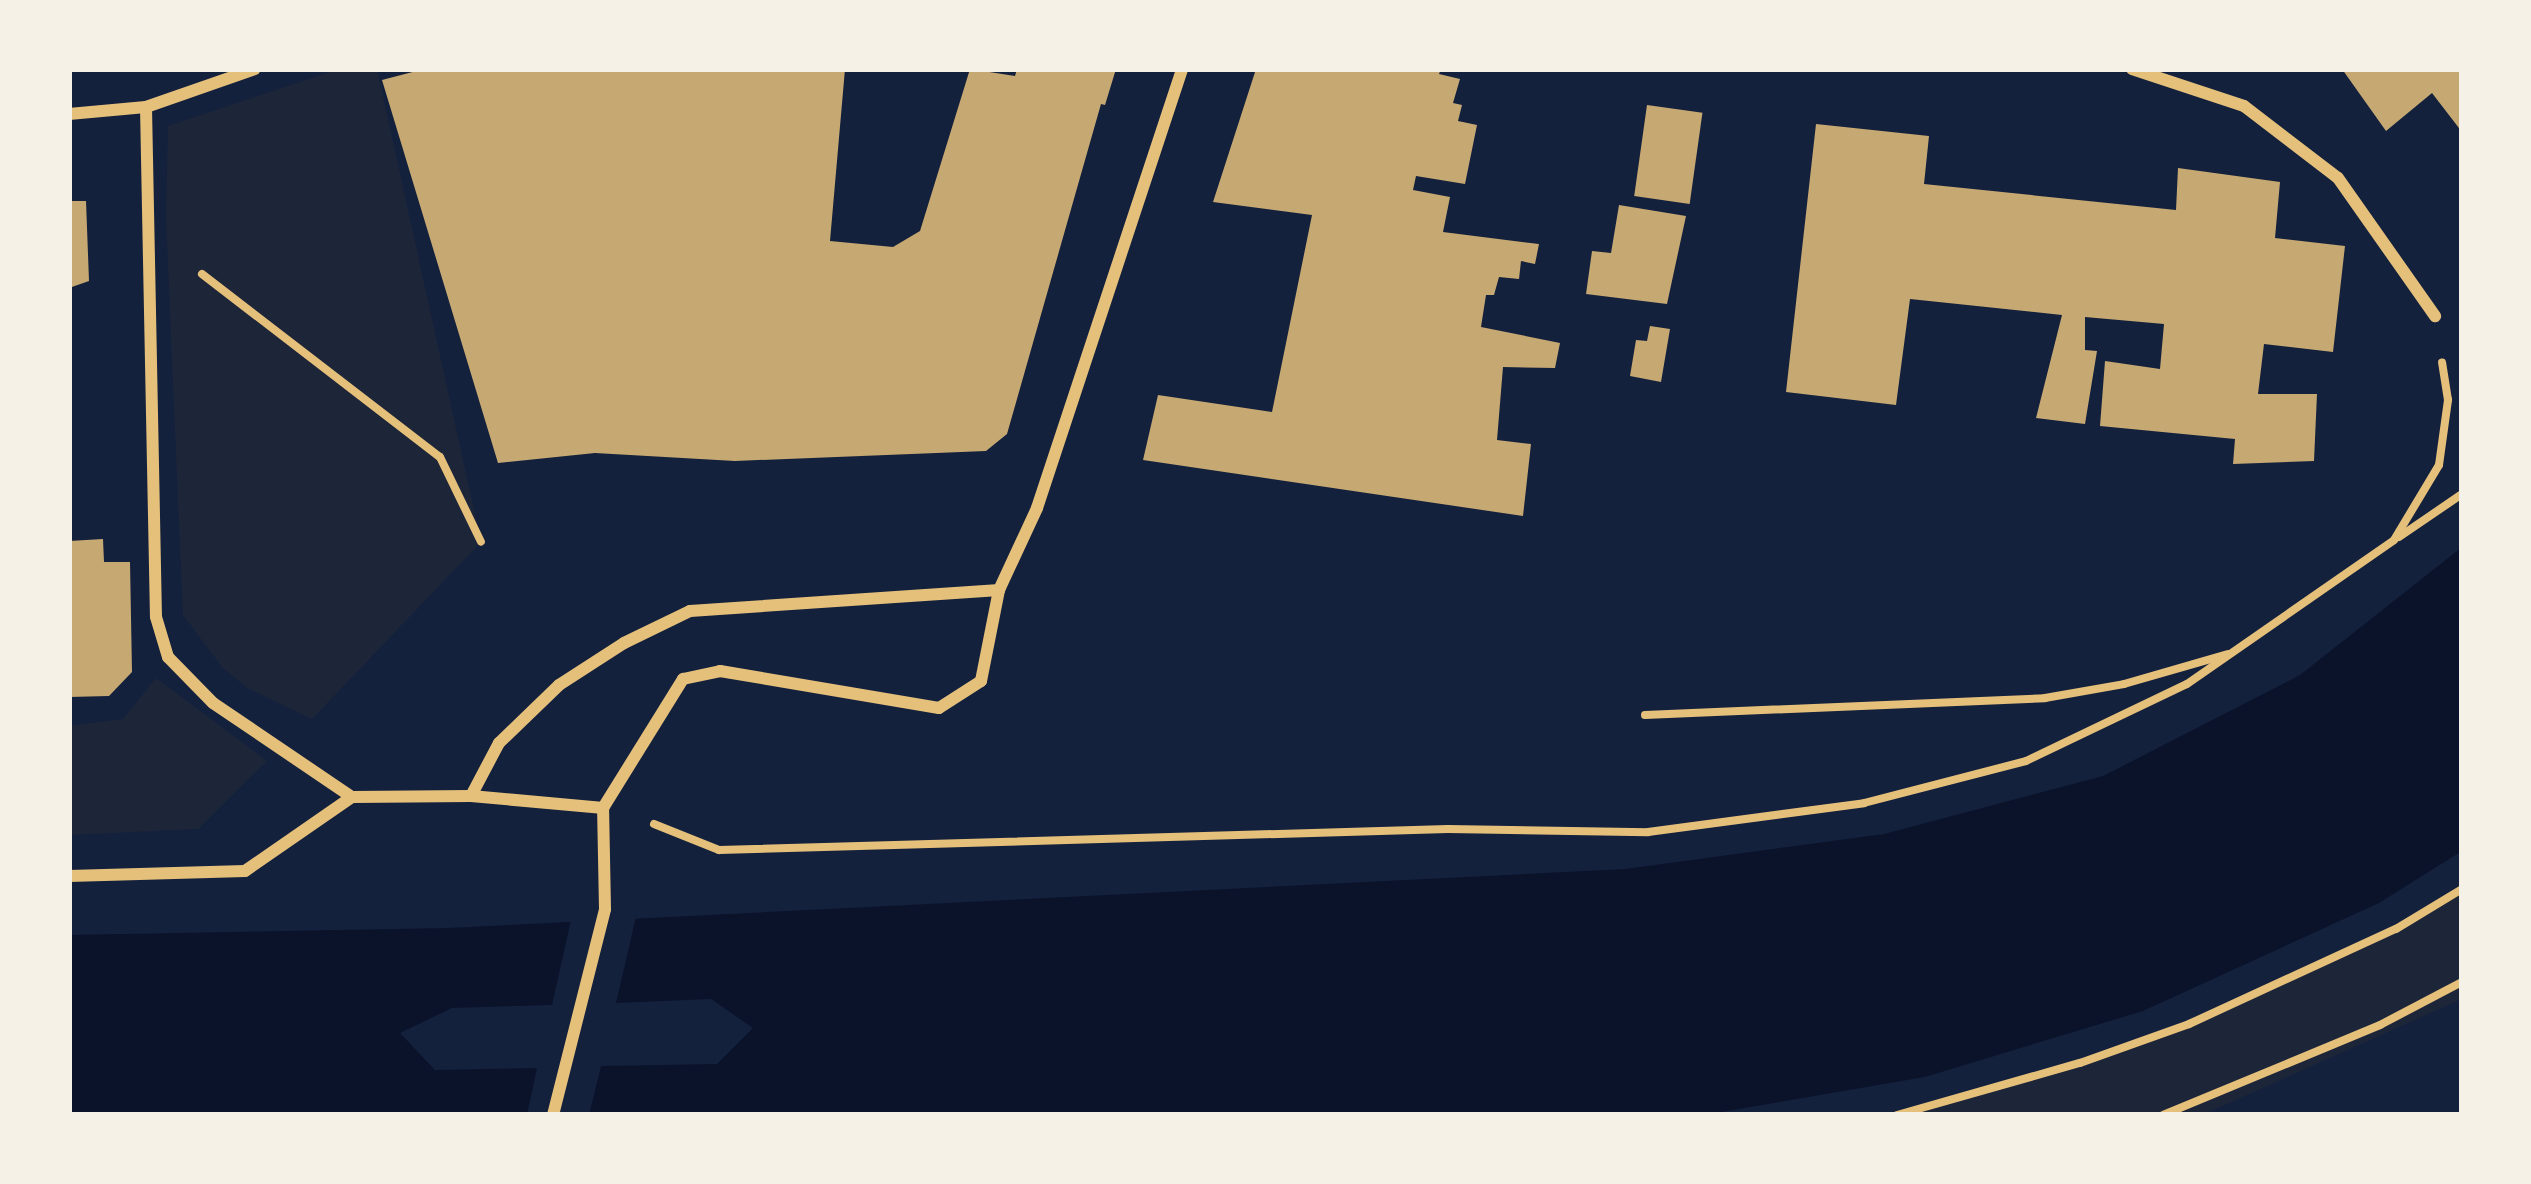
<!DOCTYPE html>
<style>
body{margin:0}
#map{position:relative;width:2531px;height:1184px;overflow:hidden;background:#14213d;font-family:Jost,sans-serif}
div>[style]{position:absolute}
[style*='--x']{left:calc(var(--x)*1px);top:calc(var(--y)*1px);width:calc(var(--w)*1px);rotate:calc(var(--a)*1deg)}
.green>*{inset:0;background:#1d2539}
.water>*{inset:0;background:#0b132b}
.pier>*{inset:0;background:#14213d}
.building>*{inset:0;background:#c6a872;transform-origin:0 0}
.path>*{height:8px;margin:-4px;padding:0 4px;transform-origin:4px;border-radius:4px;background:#e5c07b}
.minor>*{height:12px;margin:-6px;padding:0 6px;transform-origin:6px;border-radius:6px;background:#e5c07b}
span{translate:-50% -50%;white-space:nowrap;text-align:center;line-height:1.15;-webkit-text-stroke:9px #f6f1e7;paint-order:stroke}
.frame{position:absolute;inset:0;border:72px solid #f6f1e7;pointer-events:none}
</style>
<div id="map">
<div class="green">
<i style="clip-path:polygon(339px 69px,377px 69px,481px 542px,312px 719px,247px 688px,222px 667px,183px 615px,166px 219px,168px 126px)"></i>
<i style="clip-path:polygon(156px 678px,267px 761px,198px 829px,69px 835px,69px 726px,123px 719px)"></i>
<i style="clip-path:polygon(2462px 889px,2462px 999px,2202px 1115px,1897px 1115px,2080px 1063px,2189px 1024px,2396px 929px)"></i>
</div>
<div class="water">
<i style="clip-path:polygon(2462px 547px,2462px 851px,2379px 903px,2143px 1011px,1925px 1077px,1704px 1115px,69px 1115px,69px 935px,448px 928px,1625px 869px,1884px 834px,2103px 776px,2300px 675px)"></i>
</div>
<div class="pier">
<i style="clip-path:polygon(637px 912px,616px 1003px,711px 999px,753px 1028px,717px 1064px,601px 1066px,589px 1115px,527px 1115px,537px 1068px,435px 1070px,400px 1033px,452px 1008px,552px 1005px,572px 916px)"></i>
</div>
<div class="building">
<i style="clip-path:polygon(424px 69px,845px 69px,830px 241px,893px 247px,920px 231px,970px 69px,1015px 76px,1017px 69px,1116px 69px,1105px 105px,1101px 104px,1007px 434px,986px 451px,735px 461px,595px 453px,498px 463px,382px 80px)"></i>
<i style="clip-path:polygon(1256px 69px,1441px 69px,1439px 74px,1460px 79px,1453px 103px,1462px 105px,1458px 121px,1477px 125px,1465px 184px,1416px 176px,1413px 190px,1450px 197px,1443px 232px,1539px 244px,1535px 264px,1521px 261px,1519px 279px,1499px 277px,1494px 295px,1486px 295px,1481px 327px,1560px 343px,1555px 368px,1503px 367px,1497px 440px,1531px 444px,1523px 516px,1143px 460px,1158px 395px,1272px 412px,1312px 215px,1213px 202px)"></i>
<i style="clip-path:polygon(2342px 69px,2462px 69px,2462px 132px,2432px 93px,2386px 131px)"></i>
<i style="left:1647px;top:105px;width:56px;height:92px;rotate:8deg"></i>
<i style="clip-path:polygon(1816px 124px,1929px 136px,1924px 184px,2176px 210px,2178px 168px,2280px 182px,2275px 238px,2345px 246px,2333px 352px,2264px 344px,2258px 394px,2317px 394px,2314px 461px,2233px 464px,2235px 439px,2100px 426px,2105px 361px,2160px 369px,2164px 324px,2085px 317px,2085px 350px,2097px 351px,2085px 424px,2036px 418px,2062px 315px,1910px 299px,1896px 405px,1786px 392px)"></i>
<i style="clip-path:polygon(69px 201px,86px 201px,89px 281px,69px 288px)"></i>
<i style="clip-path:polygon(1619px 205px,1686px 216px,1667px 304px,1586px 294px,1592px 251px,1611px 253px)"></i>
<i style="clip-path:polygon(1650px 326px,1670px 329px,1661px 382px,1630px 376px,1636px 340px,1647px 341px)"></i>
<i style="clip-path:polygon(103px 539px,104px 562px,130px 562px,132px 672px,109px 696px,69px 697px,69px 541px)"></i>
</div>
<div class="path">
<i style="--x:202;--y:274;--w:300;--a:37.6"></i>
<i style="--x:440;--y:457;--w:94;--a:64.2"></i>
<i style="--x:2399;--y:537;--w:76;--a:-34.3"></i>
<i style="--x:1645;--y:715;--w:400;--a:-2.4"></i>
<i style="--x:2045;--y:698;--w:80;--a:-10"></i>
<i style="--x:2124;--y:684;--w:108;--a:-16.1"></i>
<i style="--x:654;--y:824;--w:70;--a:21.8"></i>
<i style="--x:719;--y:850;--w:729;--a:-1.65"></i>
<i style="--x:1448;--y:829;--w:200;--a:0.9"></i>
<i style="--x:1648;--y:832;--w:218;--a:-7.6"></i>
<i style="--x:1864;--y:803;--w:167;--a:-14.5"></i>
<i style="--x:2026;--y:761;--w:178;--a:-25.6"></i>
<i style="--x:2187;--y:684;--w:252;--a:-34.8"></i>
<i style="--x:2394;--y:540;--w:87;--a:-59"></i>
<i style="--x:2439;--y:465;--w:66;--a:-82.1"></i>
<i style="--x:2448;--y:400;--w:38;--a:-99"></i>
<i style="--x:1897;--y:1115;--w:190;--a:-15.9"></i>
<i style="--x:2080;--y:1063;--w:116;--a:-19.7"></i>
<i style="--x:2189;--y:1024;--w:228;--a:-24.7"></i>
<i style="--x:2396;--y:929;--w:77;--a:-31.2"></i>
<i style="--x:2163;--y:1115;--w:235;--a:-22.5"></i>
<i style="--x:2380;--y:1025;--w:93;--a:-27.7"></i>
</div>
<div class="minor">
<i style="--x:2132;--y:69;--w:118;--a:18.3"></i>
<i style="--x:2244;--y:106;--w:118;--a:37.5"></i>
<i style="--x:2338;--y:178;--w:169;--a:54.9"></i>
<i style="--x:146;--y:107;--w:510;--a:88.88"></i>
<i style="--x:156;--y:617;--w:42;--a:73.3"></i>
<i style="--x:168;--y:657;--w:64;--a:45.6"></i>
<i style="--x:213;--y:703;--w:168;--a:34.1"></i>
<i style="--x:69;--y:114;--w:77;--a:-5.2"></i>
<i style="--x:146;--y:107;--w:115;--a:-19.2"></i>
<i style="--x:471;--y:796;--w:60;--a:-62.2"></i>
<i style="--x:499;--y:743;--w:83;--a:-44"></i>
<i style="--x:559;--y:685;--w:77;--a:-32.9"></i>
<i style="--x:624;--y:643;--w:73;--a:-25.9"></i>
<i style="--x:690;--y:611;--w:310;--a:-3.9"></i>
<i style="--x:352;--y:797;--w:119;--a:-0.5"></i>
<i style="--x:471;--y:796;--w:133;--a:5.2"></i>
<i style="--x:69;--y:876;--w:176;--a:-1.6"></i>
<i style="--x:245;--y:871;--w:130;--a:-34.7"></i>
<i style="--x:553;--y:1115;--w:212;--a:-75.8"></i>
<i style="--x:605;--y:909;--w:101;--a:-91.1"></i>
<i style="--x:603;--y:808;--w:152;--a:-58.2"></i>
<i style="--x:683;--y:679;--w:38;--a:-12"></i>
<i style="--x:720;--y:671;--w:222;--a:9.6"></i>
<i style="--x:939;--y:708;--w:50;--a:-32.7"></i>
<i style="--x:981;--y:681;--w:93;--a:-78.8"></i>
<i style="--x:999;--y:590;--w:90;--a:-65.1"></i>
<i style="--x:1037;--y:508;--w:462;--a:-71.7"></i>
</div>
<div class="frame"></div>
</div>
